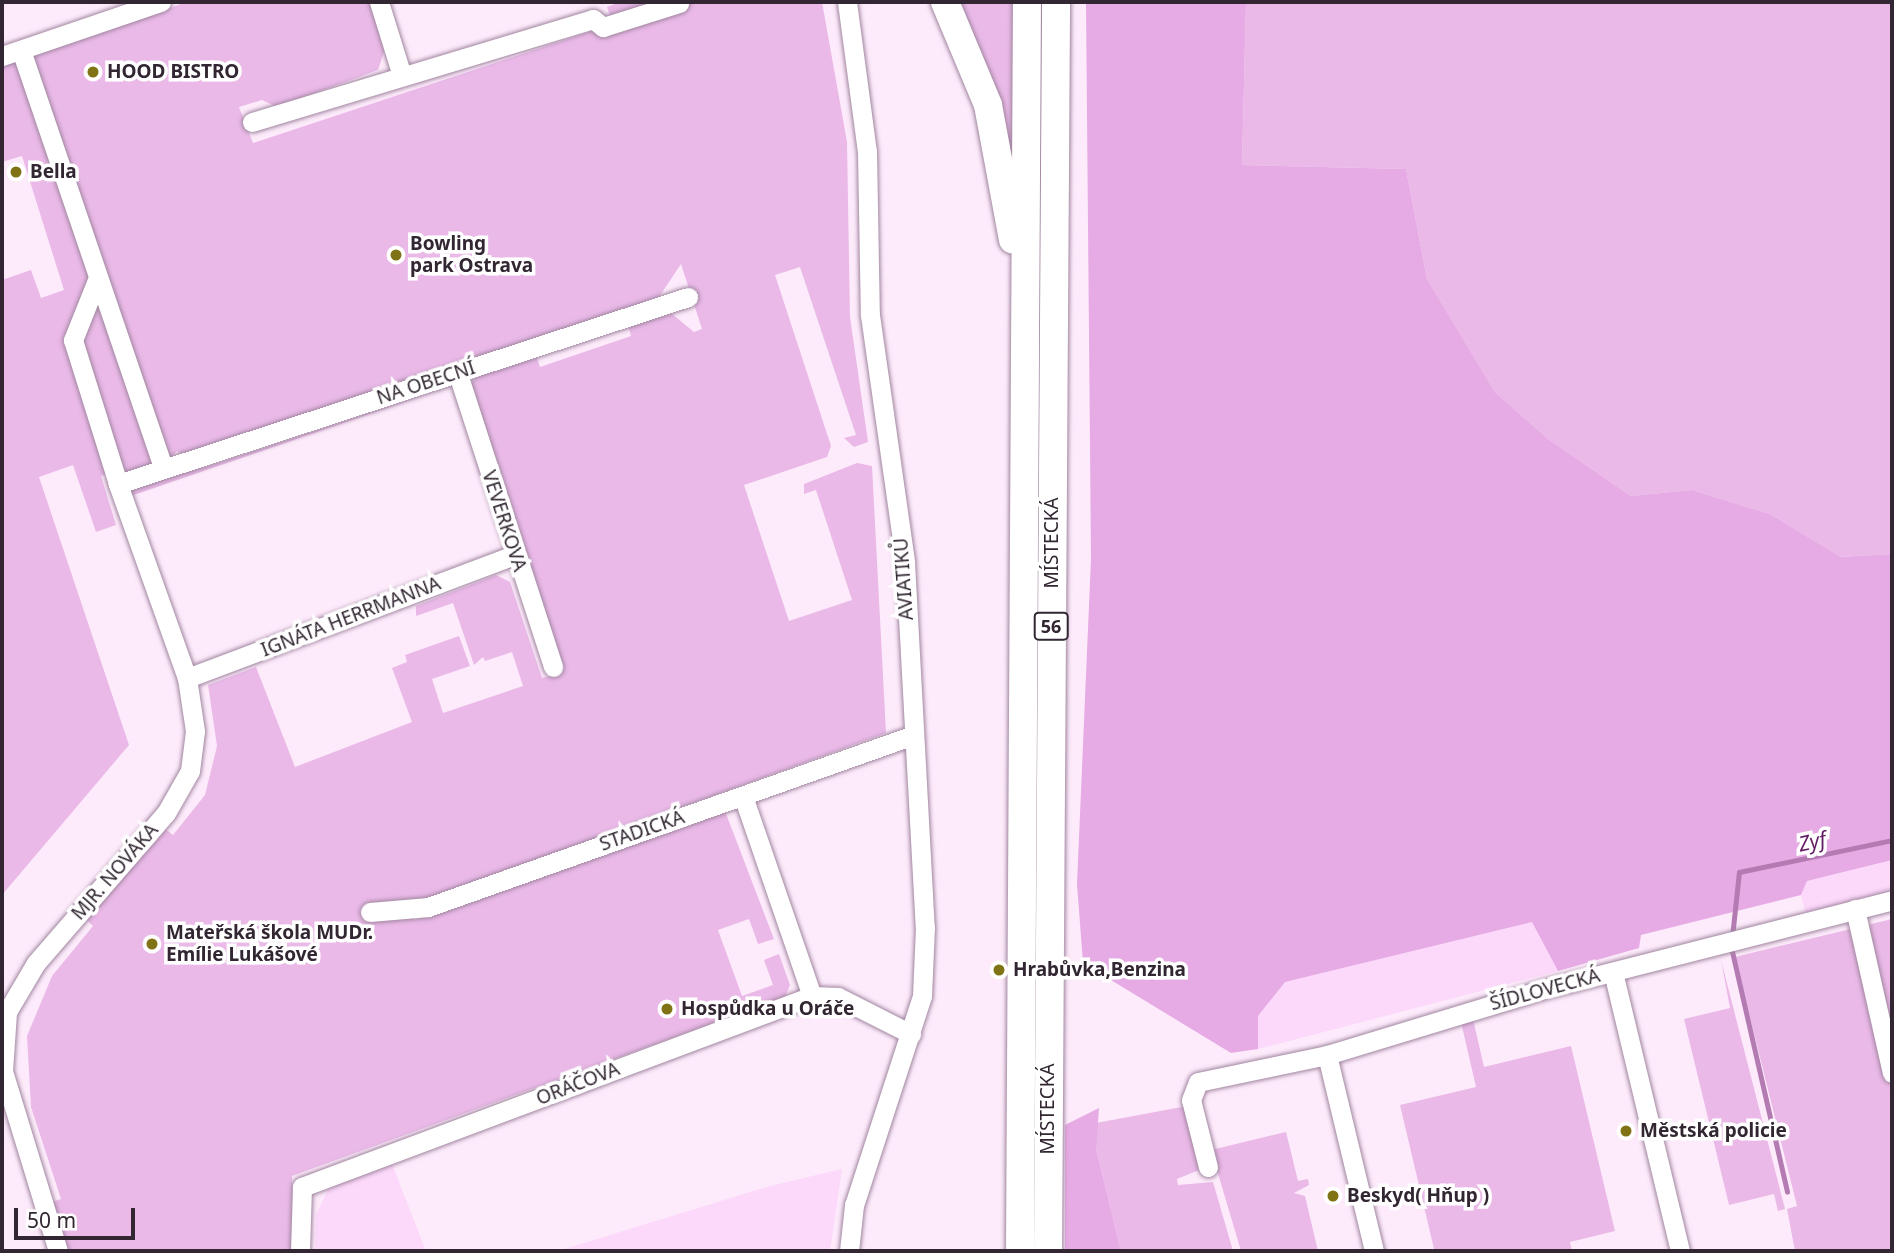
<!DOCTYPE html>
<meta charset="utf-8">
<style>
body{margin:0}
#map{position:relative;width:1894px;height:1253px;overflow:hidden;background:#fdebfb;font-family:"Noto Sans",sans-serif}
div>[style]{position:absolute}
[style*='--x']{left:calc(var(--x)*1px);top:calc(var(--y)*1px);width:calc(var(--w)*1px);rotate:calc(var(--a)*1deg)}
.built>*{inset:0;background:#fcd8fa}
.green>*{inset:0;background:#eab9e8}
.forest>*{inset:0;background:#e6aae4}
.stream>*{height:5px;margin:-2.5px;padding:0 2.5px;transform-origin:2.5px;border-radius:2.5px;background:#b47bb2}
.roads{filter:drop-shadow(0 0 2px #a186a0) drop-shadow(0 0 2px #a186a0)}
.minor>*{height:19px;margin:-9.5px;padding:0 9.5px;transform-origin:9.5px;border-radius:9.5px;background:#fff}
.highway>*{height:28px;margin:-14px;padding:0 14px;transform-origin:14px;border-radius:14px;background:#fff}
.dots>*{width:19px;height:19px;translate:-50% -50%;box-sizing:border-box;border:4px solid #fff;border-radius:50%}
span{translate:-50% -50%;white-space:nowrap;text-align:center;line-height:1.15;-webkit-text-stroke:7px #fff;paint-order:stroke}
.shield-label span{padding:2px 5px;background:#fff;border:2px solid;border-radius:5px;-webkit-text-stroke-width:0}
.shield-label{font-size:18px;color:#312631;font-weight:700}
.poi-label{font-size:19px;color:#312631;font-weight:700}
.left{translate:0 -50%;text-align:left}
.street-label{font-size:19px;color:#312631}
.water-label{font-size:21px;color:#601b61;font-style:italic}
.frame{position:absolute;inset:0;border:4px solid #312631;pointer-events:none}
.scale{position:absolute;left:14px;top:1208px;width:121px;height:32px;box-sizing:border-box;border:4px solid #312631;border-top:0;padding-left:9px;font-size:21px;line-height:24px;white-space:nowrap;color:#312631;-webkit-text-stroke:5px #fff;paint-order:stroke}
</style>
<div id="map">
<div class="built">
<i style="clip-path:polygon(1892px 860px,1892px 891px,1806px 915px,1801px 895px,1807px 881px)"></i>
<i style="clip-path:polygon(1532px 922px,1558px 971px,1258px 1049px,1258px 1016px,1285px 982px)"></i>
<i style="clip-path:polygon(392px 1164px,426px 1251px,315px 1251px,316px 1214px,329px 1188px)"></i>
<i style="clip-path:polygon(842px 1169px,830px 1251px,558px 1251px,770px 1186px)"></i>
</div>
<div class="green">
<i style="clip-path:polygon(187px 2px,370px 2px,385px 49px,378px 70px,277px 107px,262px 100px,239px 107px,253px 143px,613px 24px,607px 7px,620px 2px,822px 2px,847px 142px,850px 317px,868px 442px,854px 447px,844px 438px,856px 435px,800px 267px,775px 275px,831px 446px,827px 457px,744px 485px,789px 621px,852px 600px,816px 490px,804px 494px,804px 484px,857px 463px,872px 466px,886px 733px,409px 906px,415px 920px,725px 811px,774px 939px,758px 944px,749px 919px,718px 930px,742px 996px,773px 985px,764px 960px,779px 954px,790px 985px,785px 997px,292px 1176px,294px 1251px,66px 1251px,49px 1203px,61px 1199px,31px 1107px,27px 1036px,52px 976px,93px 926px,85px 918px,164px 828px,173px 835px,205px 795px,217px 746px,208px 685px,256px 667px,295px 767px,412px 722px,392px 668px,407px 662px,405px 655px,459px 636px,470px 666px,432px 679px,443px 713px,523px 686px,512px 652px,485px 661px,483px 657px,474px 665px,453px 603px,416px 616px,416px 606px,496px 575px,510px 582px,542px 678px,561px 673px,470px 385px,478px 375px,536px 355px,540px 367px,631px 336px,628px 324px,671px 313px,694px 332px,702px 329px,681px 264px,659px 297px,183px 455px,177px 451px,155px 475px,206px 467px,448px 387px,131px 496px,122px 469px,101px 476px,116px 525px,96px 532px,73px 465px,39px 477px,129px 745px,2px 895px,2px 280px,31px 270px,41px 298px,64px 290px,22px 156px,2px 162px,2px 64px)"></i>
<i style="clip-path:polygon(945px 2px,1026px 2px,1026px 319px,998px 149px)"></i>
<i style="clip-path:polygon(1246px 2px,1892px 2px,1892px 554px,1841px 557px,1770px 514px,1692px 490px,1631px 496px,1548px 439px,1495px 392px,1427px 279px,1406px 169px,1242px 165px)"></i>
<i style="clip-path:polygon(1892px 919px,1892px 1251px,1795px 1251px,1787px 1209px,1797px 1206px,1735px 957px)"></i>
<i style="clip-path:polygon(1721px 960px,1785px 1209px,1778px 1211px,1774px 1194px,1729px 1205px,1684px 1019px,1730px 1008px)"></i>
<i style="clip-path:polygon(1473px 1019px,1484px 1067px,1571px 1046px,1615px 1231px,1570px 1242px,1572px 1251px,1426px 1251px,1434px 1249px,1400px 1105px,1476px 1087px,1461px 1022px)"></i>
<i style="clip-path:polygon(1187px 1106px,1199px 1170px,1177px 1179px,1178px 1185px,1213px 1182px,1233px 1251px,1121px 1251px,1096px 1149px,1096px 1123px)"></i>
<i style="clip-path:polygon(1286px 1132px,1298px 1181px,1308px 1179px,1309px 1185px,1294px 1193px,1305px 1196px,1318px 1251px,1241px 1251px,1211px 1150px)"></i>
</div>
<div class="forest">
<i style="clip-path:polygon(1086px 2px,1246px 2px,1242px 165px,1406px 169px,1427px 279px,1495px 392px,1548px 439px,1631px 496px,1692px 490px,1770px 514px,1841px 557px,1892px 554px,1892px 860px,1807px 881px,1801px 895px,1641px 935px,1639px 948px,1558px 971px,1532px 922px,1285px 982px,1258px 1016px,1258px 1049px,1231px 1053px,1083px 963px,1077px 884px,1091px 559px)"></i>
<i style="clip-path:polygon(1099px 1108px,1096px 1149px,1121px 1251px,1065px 1251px,1065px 1125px)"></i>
</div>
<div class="stream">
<i style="--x:1732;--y:937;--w:65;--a:-83.9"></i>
<i style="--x:1739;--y:872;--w:156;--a:-11.8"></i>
<i style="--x:1731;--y:947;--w:251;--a:77.1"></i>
</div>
<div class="roads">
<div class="minor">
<i style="--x:379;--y:2;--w:77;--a:72.7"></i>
<i style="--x:847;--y:2;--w:150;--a:82.4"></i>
<i style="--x:867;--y:151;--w:164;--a:89"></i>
<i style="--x:870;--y:315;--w:249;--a:81.9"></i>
<i style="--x:905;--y:562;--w:366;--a:86.9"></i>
<i style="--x:925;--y:927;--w:69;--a:92.5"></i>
<i style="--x:922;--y:996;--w:220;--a:108"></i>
<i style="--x:854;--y:1205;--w:46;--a:96.2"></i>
<i style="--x:21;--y:50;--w:441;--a:71.2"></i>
<i style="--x:2;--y:56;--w:168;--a:-18.8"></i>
<i style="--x:252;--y:122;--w:356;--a:-16.8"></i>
<i style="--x:593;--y:19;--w:13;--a:39"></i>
<i style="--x:603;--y:27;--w:80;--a:-17.5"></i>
<i style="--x:97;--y:280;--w:65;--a:111.8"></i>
<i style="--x:73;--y:340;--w:151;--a:72.6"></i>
<i style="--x:458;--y:374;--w:308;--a:72"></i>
<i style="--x:187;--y:678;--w:350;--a:-20.6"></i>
<i style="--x:743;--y:796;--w:212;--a:71"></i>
<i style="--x:1855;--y:909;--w:168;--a:77.3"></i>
<i style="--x:370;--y:912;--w:58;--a:-4.9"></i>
<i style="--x:428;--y:907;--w:512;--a:-19.5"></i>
<i style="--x:1613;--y:972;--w:287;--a:76.5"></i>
<i style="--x:1327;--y:1055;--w:202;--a:76.5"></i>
<i style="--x:1208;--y:1167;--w:69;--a:-104.2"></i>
<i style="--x:1191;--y:1100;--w:19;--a:-69"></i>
<i style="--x:1198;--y:1082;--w:132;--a:-11.8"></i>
<i style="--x:1327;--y:1055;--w:227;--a:-16.9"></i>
<i style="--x:1544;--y:989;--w:359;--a:-14.3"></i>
<i style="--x:58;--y:1251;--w:188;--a:-107"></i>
<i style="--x:3;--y:1071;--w:59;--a:-86.1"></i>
<i style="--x:7;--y:1012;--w:57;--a:-59.4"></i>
<i style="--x:36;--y:963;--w:198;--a:-49.1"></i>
<i style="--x:166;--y:813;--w:48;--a:-60.3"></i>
<i style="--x:190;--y:771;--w:40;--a:-82.9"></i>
<i style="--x:195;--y:731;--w:54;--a:-98.6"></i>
<i style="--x:187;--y:678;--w:206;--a:-109.6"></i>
<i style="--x:118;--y:484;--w:600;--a:-18.16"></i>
<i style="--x:300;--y:1251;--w:64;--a:-88.2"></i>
<i style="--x:302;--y:1187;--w:545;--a:-20.53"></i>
<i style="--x:812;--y:996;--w:26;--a:2"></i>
<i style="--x:838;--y:997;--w:82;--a:26.9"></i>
</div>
<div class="highway">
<i style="--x:945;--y:2;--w:112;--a:67.3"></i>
<i style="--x:988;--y:105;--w:137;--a:79.5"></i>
<i style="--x:1020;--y:1251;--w:1249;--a:-89.68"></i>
<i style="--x:1048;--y:1251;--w:1249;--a:-89.63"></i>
</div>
</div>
<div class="dots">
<i style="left:93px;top:72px;background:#7f7315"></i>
<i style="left:16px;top:172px;background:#7f7315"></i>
<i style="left:396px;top:255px;background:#7f7315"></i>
<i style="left:152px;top:944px;background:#7f7315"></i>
<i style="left:999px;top:970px;background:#7f7315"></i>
<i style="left:667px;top:1009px;background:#7f7315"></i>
<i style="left:1626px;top:1131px;background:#7f7315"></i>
<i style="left:1333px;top:1196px;background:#7f7315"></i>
</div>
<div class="shield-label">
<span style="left:1051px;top:626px">56</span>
</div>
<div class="poi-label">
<span class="left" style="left:107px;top:72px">HOOD BISTRO</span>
<span class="left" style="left:30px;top:172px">Bella</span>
<span class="left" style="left:410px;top:255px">Bowling<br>park Ostrava</span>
<span class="left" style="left:166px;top:944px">Mateřská škola MUDr.<br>Emílie Lukášové</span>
<span class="left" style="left:1013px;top:970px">Hrabůvka,Benzina</span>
<span class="left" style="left:681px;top:1009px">Hospůdka u Oráče</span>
<span class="left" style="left:1640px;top:1131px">Městská policie</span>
<span class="left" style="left:1347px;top:1196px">Beskyd( Hňup )</span>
</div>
<div class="street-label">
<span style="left:426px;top:383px;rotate:-18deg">NA OBECNÍ</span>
<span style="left:504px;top:521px;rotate:72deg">VEVERKOVA</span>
<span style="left:1052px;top:543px;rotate:-90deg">MÍSTECKÁ</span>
<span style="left:904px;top:579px;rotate:-94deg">AVIATIKŮ</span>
<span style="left:351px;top:617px;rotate:-21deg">IGNÁTA HERRMANNA</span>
<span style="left:642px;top:831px;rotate:-19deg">STADICKÁ</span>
<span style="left:115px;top:872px;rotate:-49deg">MJR. NOVÁKA</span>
<span style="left:1545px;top:990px;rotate:-15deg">ŠÍDLOVECKÁ</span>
<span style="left:578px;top:1084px;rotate:-21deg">ORÁČOVA</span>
<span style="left:1048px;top:1109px;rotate:-90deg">MÍSTECKÁ</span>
</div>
<div class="water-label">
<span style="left:1812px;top:841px;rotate:-12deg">Zyf</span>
</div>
<div class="frame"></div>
<div class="scale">50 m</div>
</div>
